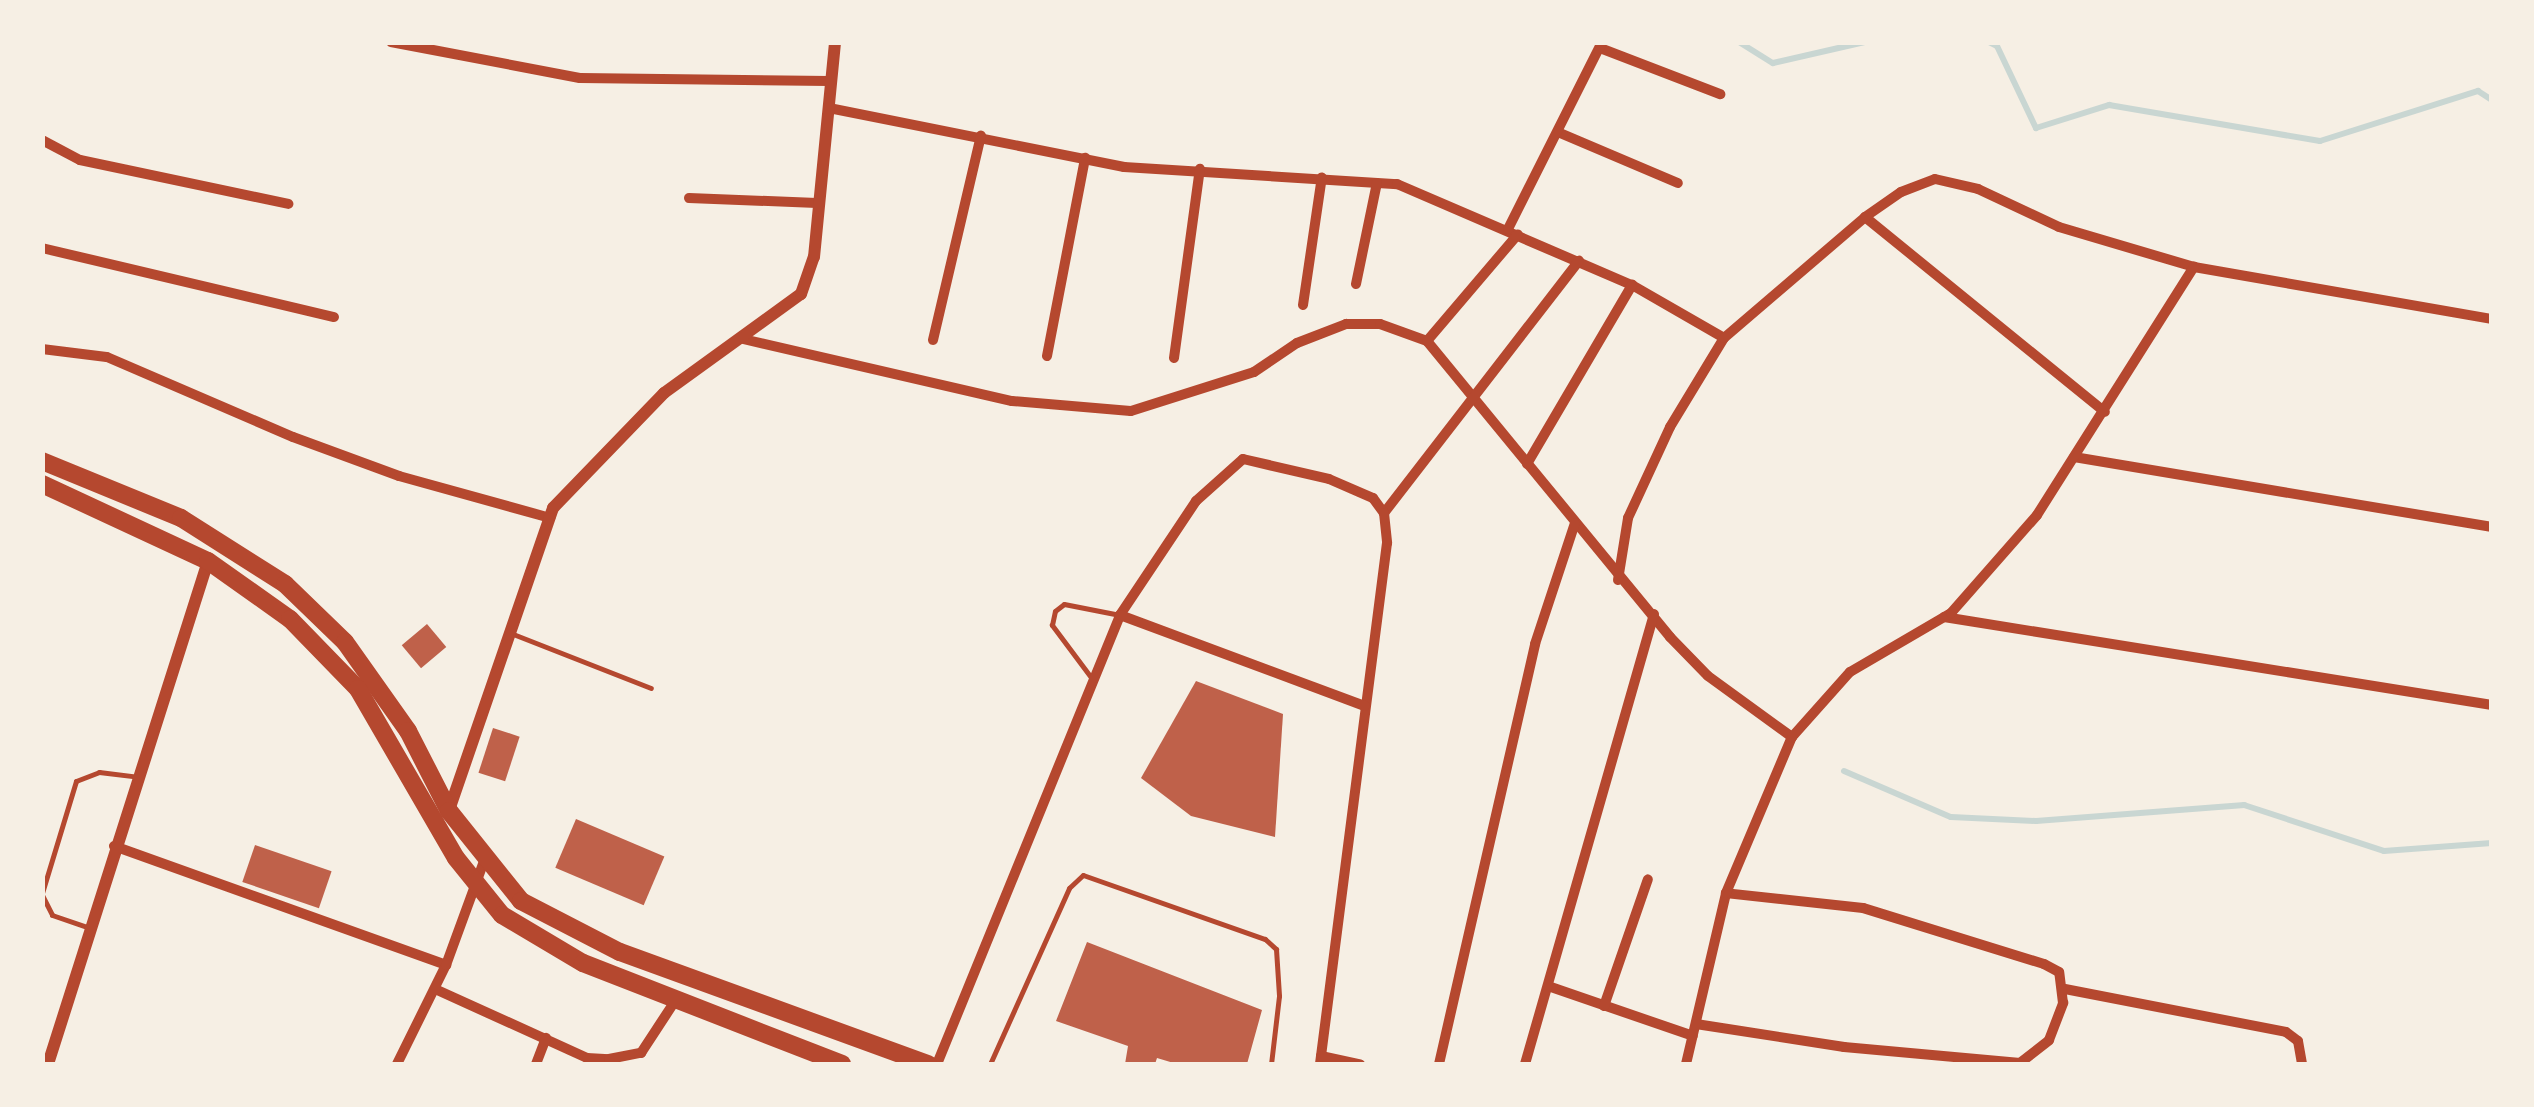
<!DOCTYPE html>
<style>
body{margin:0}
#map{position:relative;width:2534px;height:1107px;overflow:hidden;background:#f6efe4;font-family:Lato,sans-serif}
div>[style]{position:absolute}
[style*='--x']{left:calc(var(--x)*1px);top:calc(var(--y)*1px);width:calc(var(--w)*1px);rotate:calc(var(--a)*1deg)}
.stream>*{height:6px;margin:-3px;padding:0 3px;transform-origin:3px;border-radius:3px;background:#c9d6d2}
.building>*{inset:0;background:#bf614a;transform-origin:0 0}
.service>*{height:5px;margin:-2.5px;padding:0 2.5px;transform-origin:2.5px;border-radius:2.5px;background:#b5482f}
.minor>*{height:10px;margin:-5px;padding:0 5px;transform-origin:5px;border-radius:5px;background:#b5482f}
.tertiary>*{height:12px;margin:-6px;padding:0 6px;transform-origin:6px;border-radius:6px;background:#b5482f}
.trunk>*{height:18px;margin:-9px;padding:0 9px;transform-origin:9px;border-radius:9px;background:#b5482f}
span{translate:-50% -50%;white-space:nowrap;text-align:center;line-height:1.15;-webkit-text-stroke:10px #f6efe4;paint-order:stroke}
.frame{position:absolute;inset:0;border:45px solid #f6efe4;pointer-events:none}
</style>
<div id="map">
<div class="stream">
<i style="--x:1739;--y:42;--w:40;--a:32"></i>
<i style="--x:1773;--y:63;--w:94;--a:-12.9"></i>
<i style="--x:1989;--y:42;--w:9;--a:27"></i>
<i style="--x:1997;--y:46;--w:91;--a:64.6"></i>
<i style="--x:2036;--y:128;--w:77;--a:-17.5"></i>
<i style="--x:2109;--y:105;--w:214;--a:9.7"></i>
<i style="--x:2320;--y:141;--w:166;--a:-17.6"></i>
<i style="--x:2478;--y:91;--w:17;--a:33"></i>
<i style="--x:1844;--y:771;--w:116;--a:23.3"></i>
<i style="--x:1951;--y:817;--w:85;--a:2.7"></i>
<i style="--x:2036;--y:821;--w:209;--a:-4.4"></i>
<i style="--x:2244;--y:805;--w:147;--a:18.2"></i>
<i style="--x:2384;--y:851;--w:108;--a:-4.2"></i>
</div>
<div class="building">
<i style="left:427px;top:624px;width:30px;height:33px;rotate:50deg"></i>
<i style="clip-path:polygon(1196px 681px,1283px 714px,1275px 837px,1191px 816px,1141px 778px)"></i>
<i style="left:493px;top:728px;width:28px;height:47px;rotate:18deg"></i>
<i style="left:576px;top:819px;width:96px;height:53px;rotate:23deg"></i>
<i style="left:255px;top:845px;width:81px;height:39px;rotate:19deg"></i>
<i style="clip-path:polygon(1087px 942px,1262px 1010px,1247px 1064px,1177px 1064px,1157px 1058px,1155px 1064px,1125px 1064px,1128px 1046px,1056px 1021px)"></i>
</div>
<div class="service">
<i style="--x:513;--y:634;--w:148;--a:21.4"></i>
<i style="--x:1093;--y:680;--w:69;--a:-126.7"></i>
<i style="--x:1052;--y:625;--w:14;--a:-78"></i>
<i style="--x:1055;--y:611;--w:11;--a:-38"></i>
<i style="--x:1064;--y:604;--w:57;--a:11.1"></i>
<i style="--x:42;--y:893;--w:117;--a:-73.1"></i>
<i style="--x:76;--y:781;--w:25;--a:-21"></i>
<i style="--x:99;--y:772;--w:38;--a:7"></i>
<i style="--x:42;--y:895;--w:22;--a:63"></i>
<i style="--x:52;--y:915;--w:39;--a:19"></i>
<i style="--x:990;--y:1064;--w:193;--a:-65.8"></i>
<i style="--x:1069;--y:888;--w:19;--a:-43"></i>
<i style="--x:1083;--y:875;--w:193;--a:19.4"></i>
<i style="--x:1265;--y:939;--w:15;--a:42"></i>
<i style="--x:1276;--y:949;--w:47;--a:86.3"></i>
<i style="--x:1279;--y:996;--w:68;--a:96.7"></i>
</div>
<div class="minor">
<i style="--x:391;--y:42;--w:192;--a:10.8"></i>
<i style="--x:580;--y:78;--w:249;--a:0.7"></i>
<i style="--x:1600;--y:48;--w:129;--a:21"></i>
<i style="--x:829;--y:108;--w:301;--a:11.3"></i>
<i style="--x:1124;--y:167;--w:274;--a:3.6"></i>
<i style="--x:1397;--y:184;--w:256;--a:23.3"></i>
<i style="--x:1632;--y:285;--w:106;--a:29.9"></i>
<i style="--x:1560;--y:133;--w:128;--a:23"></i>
<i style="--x:42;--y:140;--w:43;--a:27.8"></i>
<i style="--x:80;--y:160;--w:213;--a:11.9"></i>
<i style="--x:689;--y:198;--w:128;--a:2.2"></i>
<i style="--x:1865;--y:217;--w:309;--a:39.1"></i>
<i style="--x:1508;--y:229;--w:209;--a:-63.3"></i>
<i style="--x:42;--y:248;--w:300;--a:13.3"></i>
<i style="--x:1356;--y:284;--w:103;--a:-78.3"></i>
<i style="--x:1303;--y:305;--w:129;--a:-81.6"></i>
<i style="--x:743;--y:339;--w:276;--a:13"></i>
<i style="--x:1012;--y:401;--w:119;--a:4.8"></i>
<i style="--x:1131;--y:411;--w:129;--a:-17.6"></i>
<i style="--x:1254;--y:372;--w:52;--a:-34"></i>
<i style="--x:1297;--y:343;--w:53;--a:-21.2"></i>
<i style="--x:1346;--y:324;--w:34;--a:0"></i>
<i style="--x:1380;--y:324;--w:50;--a:19.9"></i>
<i style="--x:1427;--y:341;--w:383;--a:50.6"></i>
<i style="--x:1670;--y:637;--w:54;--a:45.7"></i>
<i style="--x:1708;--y:676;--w:104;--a:36"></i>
<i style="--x:933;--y:340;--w:210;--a:-76.8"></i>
<i style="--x:1427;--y:341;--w:140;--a:-49.6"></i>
<i style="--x:42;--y:349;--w:65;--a:7"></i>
<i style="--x:107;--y:357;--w:202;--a:23.3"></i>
<i style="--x:293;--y:437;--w:113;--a:20.2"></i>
<i style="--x:399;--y:476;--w:157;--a:15.5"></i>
<i style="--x:1047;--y:356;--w:202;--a:-79.1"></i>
<i style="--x:1174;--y:358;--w:191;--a:-82.2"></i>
<i style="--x:2074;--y:457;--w:424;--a:9.5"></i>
<i style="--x:1527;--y:464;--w:208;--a:-59.6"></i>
<i style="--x:1384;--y:513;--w:319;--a:-52.3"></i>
<i style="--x:1618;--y:580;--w:63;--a:-80.8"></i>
<i style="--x:1628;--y:518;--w:100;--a:-65.2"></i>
<i style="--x:1670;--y:427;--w:104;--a:-58.8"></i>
<i style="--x:1724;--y:338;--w:186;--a:-40.6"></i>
<i style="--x:1865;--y:217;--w:44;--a:-34.8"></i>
<i style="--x:1901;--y:192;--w:36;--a:-21"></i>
<i style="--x:1935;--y:179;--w:44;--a:13.1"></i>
<i style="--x:1978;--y:189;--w:89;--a:25.1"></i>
<i style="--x:2059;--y:227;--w:141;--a:16.5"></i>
<i style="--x:2194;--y:267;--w:303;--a:9.9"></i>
<i style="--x:1120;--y:615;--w:137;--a:-56.3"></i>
<i style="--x:1196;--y:501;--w:63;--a:-41.8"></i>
<i style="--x:1243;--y:459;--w:88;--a:13.1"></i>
<i style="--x:1329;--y:479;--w:48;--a:23.4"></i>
<i style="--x:1373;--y:498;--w:19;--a:54"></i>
<i style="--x:1384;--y:513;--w:30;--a:84"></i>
<i style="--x:1387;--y:543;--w:525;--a:97.33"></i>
<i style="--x:1944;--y:617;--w:555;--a:9.12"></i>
<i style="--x:114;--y:846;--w:353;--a:19.7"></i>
<i style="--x:1548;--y:986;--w:153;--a:19"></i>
<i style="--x:435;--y:989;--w:167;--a:24.4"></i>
<i style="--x:587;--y:1058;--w:22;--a:3"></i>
<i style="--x:609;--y:1059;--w:33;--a:-11"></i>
<i style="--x:641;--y:1053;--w:62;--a:-56.8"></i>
<i style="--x:2065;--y:989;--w:225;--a:11"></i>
<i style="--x:2286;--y:1032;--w:15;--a:37"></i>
<i style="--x:2298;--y:1041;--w:23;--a:80"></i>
<i style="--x:1604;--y:1006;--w:134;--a:-70.9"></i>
<i style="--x:1696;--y:1024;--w:150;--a:8.8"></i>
<i style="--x:1844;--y:1047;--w:177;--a:5.2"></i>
<i style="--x:2020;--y:1063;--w:37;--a:-38"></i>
<i style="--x:2049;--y:1040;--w:40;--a:-69"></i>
<i style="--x:2063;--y:1003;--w:31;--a:-97"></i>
<i style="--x:2059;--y:972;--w:17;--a:-152"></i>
<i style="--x:2044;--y:964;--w:189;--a:-162.8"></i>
<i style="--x:1863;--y:908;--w:138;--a:-173.8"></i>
<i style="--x:1321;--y:1056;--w:40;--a:12"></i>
<i style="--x:397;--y:1064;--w:110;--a:-63.7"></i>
<i style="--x:446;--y:965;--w:111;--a:-69.9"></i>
<i style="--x:536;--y:1064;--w:28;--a:-69"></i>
<i style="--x:937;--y:1064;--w:485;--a:-67.8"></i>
<i style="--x:1120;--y:615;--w:261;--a:20.4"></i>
<i style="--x:1439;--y:1064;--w:431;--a:-77.1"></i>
<i style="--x:1535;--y:644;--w:127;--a:-71.7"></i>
<i style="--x:1525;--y:1064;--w:468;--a:-74"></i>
<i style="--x:1686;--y:1064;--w:176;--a:-76.8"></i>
<i style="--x:1726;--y:893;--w:169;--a:-67.1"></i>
<i style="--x:1792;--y:737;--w:87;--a:-48.3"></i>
<i style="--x:1850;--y:672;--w:117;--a:-30.3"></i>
<i style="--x:1951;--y:613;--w:130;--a:-48.7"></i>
<i style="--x:2037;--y:515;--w:294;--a:-57.7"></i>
</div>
<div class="tertiary">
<i style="--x:448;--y:813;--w:323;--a:-71"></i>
<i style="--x:553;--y:508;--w:160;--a:-46"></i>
<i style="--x:664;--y:393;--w:169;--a:-35.9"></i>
<i style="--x:801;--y:294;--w:39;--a:-71"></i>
<i style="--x:814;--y:257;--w:216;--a:-84.4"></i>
<i style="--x:48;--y:1064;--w:528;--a:-72.35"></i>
</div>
<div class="trunk">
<i style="--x:42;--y:461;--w:150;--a:22.3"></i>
<i style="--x:181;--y:518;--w:123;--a:32.4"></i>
<i style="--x:285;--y:584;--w:83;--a:44"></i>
<i style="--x:345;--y:642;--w:109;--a:54.7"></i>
<i style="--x:408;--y:731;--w:90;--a:62.9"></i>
<i style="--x:449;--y:811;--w:115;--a:51.3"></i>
<i style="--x:521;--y:901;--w:111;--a:27.3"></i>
<i style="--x:620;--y:952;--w:328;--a:20"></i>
<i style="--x:42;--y:484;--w:183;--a:24.9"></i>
<i style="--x:208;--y:561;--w:100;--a:35.3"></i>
<i style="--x:290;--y:619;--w:98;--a:45.8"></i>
<i style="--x:358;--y:689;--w:195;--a:59.9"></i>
<i style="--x:456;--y:858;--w:73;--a:51.1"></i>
<i style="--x:502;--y:915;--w:94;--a:30.7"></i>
<i style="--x:583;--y:963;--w:278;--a:21.3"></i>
</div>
<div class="frame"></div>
</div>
